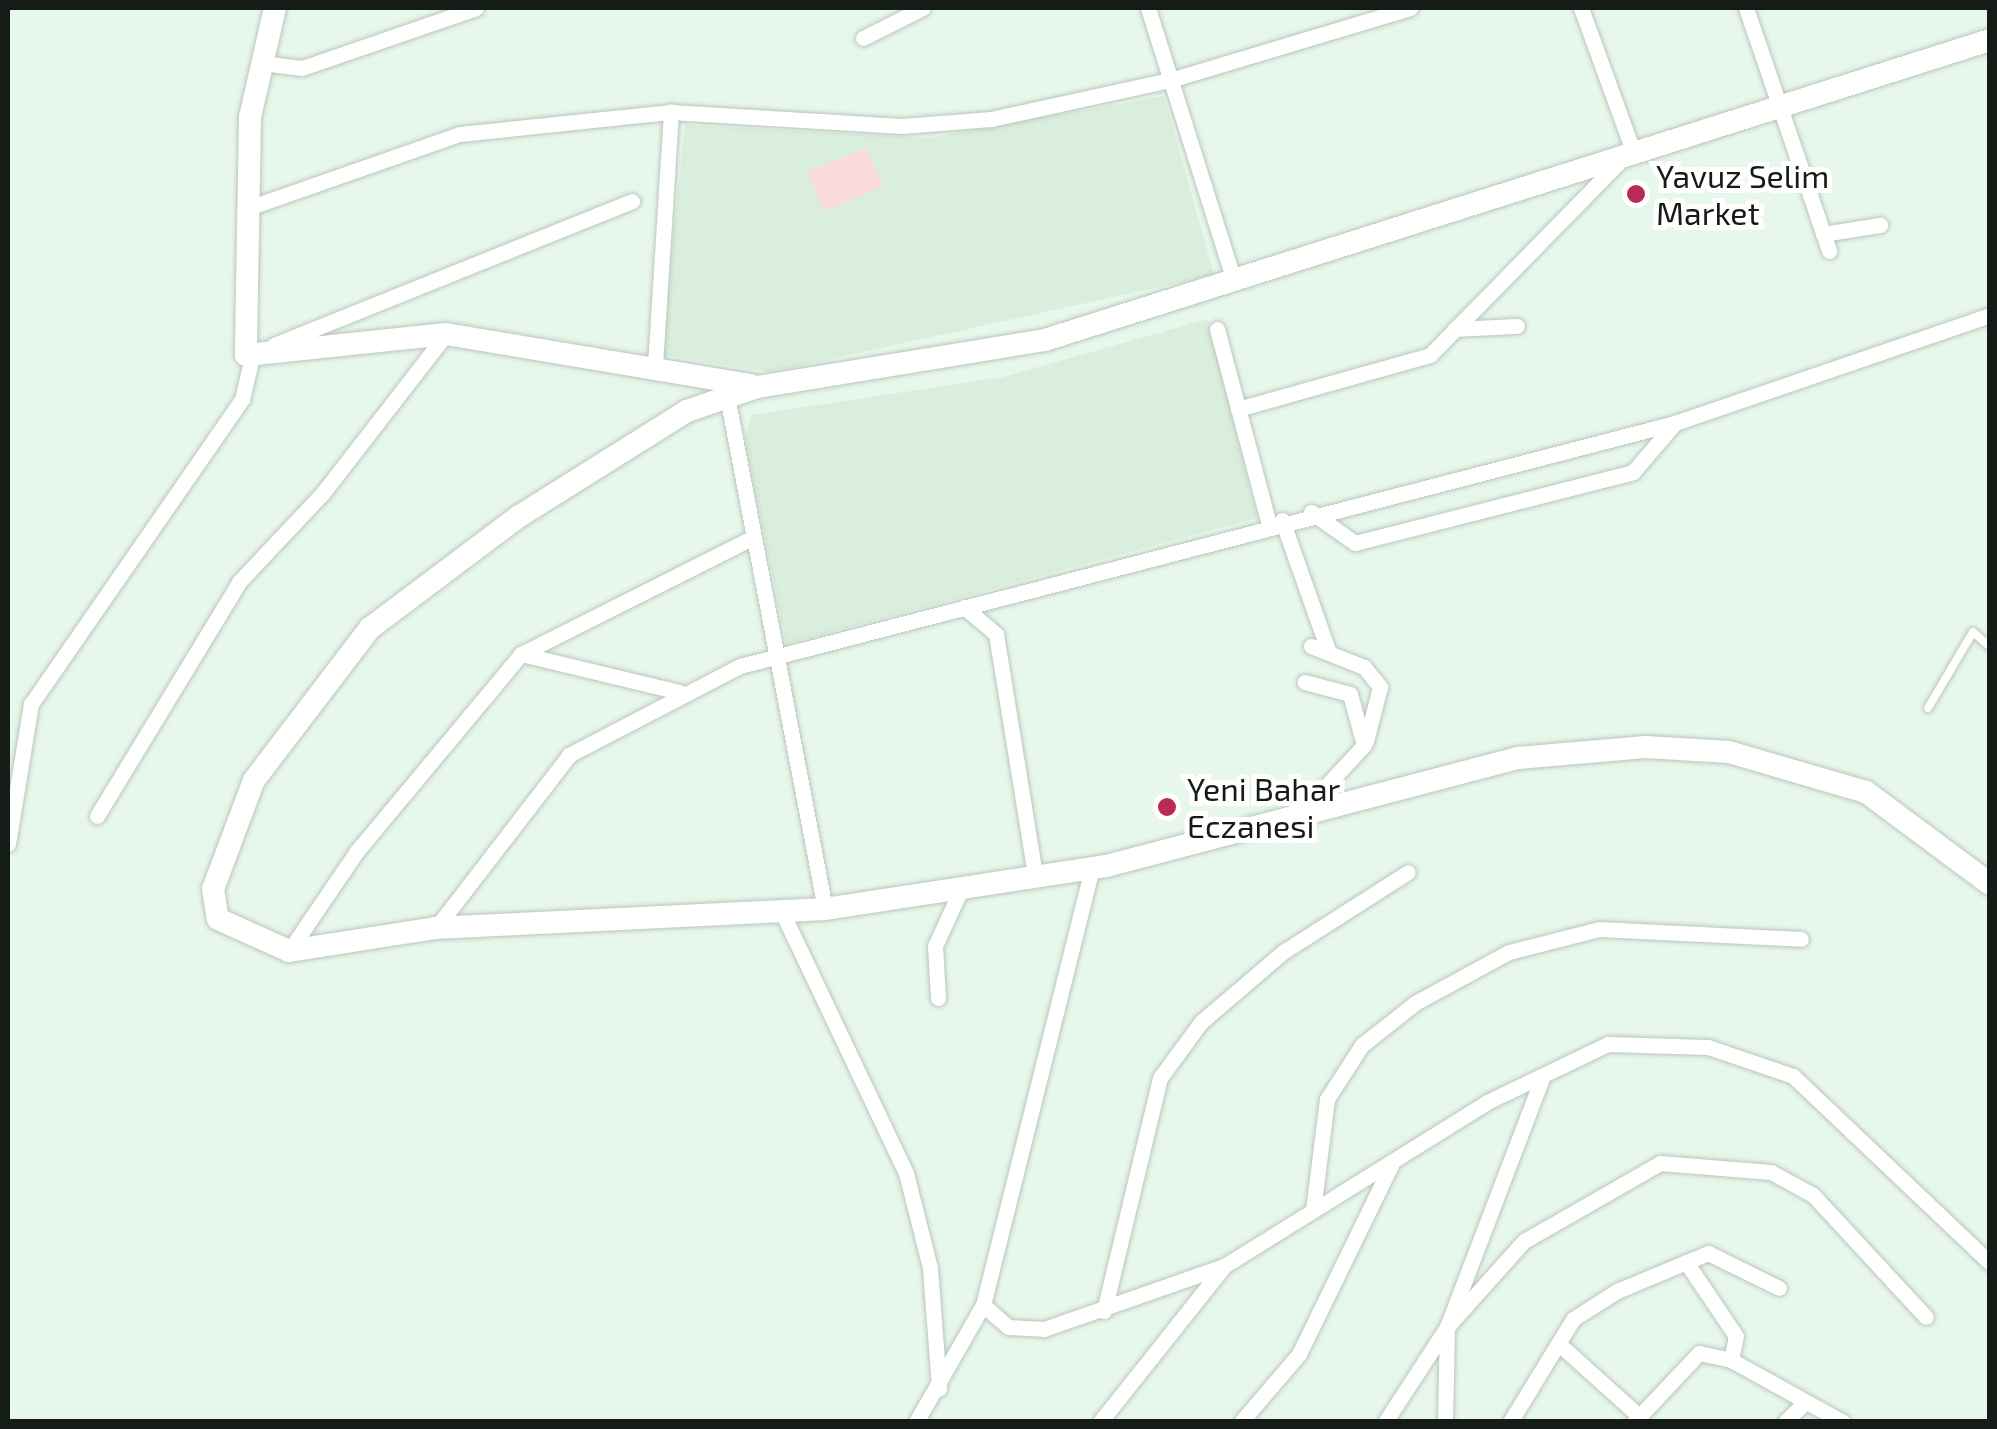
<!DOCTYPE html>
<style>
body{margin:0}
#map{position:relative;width:1997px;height:1429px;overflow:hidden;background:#e8f7eb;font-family:"Exo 2",sans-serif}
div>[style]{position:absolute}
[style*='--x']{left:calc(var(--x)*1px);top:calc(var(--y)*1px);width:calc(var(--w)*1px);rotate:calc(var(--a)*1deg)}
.built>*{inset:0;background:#d9eedd}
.green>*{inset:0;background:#fbdade;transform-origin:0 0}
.roads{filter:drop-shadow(0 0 2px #b9c7bb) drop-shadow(0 0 2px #b9c7bb)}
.lane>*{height:8px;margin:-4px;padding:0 4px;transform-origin:4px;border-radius:4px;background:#fff}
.street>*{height:15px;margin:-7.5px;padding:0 7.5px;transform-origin:7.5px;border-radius:7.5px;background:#fff}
.secondary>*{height:22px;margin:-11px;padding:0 11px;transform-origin:11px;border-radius:11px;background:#fff}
.dots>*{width:28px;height:28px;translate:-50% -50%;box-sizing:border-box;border:5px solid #fff;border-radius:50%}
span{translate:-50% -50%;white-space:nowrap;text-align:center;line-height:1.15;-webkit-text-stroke:10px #fff;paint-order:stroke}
.poi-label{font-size:32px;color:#151b16}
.left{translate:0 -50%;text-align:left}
.frame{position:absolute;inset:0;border:10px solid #151b16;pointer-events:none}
</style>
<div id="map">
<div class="built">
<i style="clip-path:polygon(1164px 96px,1214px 275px,771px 372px,661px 355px,685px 125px,928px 138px)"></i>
<i style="clip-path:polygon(1208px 319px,1257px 518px,786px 644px,745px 437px,752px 415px,1003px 377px)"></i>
</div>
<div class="green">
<i style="left:867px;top:148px;width:42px;height:64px;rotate:68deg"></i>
</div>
<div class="roads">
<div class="lane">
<i style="--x:1928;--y:708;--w:88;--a:-59.4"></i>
<i style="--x:1973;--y:632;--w:23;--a:41"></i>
</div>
<div class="street">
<i style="--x:1148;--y:8;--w:286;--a:72.5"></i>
<i style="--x:1581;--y:8;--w:155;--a:70"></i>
<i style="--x:1746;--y:8;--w:257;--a:71.1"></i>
<i style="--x:863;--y:38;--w:67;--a:-26.6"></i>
<i style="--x:262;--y:63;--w:40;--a:7.1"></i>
<i style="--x:302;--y:68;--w:184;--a:-19"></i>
<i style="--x:251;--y:207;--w:221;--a:-19.3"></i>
<i style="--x:460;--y:134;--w:212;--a:-6"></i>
<i style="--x:671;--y:112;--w:231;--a:3.5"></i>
<i style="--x:902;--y:126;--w:89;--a:-4.5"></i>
<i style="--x:991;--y:119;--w:183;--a:-12.3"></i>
<i style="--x:1170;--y:80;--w:251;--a:-16.7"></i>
<i style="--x:1823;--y:234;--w:58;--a:-9"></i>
<i style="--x:1217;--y:329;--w:202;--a:75.1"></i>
<i style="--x:1455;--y:329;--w:62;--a:-2.8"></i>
<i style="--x:274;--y:345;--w:386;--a:-21.9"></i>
<i style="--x:655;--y:366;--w:255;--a:-86.4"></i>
<i style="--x:727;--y:396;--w:522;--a:79.18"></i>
<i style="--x:1238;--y:409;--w:199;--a:-15.7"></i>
<i style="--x:1430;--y:355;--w:269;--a:-45.6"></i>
<i style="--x:1311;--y:512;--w:54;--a:35.2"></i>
<i style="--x:1355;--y:543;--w:287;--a:-14.3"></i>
<i style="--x:1633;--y:472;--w:65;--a:-49.4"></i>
<i style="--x:1282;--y:520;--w:141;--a:70.5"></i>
<i style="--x:964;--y:607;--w:42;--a:40.2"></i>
<i style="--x:996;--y:634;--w:244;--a:80.8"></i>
<i style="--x:1311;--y:646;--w:57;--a:21.6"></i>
<i style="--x:1364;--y:667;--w:26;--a:51"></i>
<i style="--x:1380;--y:687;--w:56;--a:104.5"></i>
<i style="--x:521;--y:654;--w:163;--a:13.5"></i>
<i style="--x:1302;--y:812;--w:91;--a:-47.2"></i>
<i style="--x:1364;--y:745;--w:53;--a:-105.4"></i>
<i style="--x:1350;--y:694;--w:47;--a:-165.1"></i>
<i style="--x:97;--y:816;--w:274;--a:-58.7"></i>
<i style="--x:239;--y:582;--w:121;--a:-46.7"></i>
<i style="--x:322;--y:494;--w:202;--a:-52.2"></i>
<i style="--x:8;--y:844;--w:142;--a:-80.7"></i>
<i style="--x:31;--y:704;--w:371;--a:-55.3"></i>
<i style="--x:242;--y:399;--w:47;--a:-76.6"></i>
<i style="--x:1092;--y:868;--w:450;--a:104"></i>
<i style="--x:983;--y:1305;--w:33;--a:41"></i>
<i style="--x:1008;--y:1327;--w:36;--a:3"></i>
<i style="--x:1044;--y:1329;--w:191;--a:-19.3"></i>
<i style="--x:1224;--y:1266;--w:310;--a:-31.9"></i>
<i style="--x:1487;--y:1102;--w:134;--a:-25.6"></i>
<i style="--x:1608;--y:1044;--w:100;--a:1.7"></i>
<i style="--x:1708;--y:1047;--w:90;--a:18.8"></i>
<i style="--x:1793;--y:1076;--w:272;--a:43.5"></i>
<i style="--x:782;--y:912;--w:289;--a:64.6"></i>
<i style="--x:906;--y:1173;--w:98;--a:75.8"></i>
<i style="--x:930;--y:1268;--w:121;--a:85.7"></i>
<i style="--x:436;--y:928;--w:218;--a:-52.4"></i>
<i style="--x:569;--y:755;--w:193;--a:-27.5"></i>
<i style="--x:740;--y:666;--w:966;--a:-14.57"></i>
<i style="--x:1675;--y:423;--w:333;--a:-18.9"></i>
<i style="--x:289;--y:951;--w:121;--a:-55.8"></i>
<i style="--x:357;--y:851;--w:256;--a:-50.2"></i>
<i style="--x:521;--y:654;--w:258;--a:-26.7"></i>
<i style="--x:938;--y:998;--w:52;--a:-93.3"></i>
<i style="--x:935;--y:946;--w:65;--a:-65.4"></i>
<i style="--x:1313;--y:1210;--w:112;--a:-82.8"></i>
<i style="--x:1327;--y:1099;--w:64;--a:-57.1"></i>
<i style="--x:1362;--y:1045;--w:68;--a:-38.4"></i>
<i style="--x:1415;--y:1003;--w:107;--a:-28.5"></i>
<i style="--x:1509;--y:952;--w:93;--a:-14.3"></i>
<i style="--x:1599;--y:929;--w:202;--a:2.8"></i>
<i style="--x:1686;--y:1262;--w:89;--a:56"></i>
<i style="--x:1736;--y:1336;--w:25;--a:102"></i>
<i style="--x:1104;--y:1311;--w:240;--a:-76.5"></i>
<i style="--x:1160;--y:1078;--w:69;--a:-53.8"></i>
<i style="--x:1201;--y:1022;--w:108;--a:-40.5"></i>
<i style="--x:1283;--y:952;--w:148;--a:-32.6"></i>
<i style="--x:1559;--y:1344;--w:108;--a:42"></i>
<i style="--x:916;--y:1422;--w:135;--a:-60.2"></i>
<i style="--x:1100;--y:1422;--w:199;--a:-51.5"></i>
<i style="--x:1241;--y:1422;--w:89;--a:-49.5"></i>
<i style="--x:1299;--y:1354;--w:210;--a:-64"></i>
<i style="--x:1385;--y:1422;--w:113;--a:-56.9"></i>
<i style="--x:1447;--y:1327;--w:263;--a:-69.1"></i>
<i style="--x:1445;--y:1422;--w:95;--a:-88.8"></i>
<i style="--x:1447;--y:1327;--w:115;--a:-48.2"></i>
<i style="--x:1524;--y:1241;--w:157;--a:-29.8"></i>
<i style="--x:1660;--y:1163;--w:111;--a:4.6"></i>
<i style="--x:1771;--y:1172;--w:48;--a:28.7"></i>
<i style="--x:1813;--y:1195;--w:166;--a:47.2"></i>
<i style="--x:1510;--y:1422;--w:121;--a:-58.5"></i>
<i style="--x:1573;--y:1319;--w:52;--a:-32.5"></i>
<i style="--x:1617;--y:1291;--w:99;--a:-22.7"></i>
<i style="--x:1708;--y:1253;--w:79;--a:26.2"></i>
<i style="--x:1634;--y:1422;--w:95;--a:-46.7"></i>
<i style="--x:1699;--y:1353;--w:33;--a:12"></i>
<i style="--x:1731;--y:1360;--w:128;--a:29"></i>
<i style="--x:1785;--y:1422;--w:27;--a:-45"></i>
</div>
<div class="secondary">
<i style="--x:275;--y:8;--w:112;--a:102.9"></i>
<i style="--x:250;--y:117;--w:238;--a:91"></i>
<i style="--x:246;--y:355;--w:201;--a:-6"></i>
<i style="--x:446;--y:334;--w:309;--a:9.5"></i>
<i style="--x:1990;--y:40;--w:991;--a:162.39"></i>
<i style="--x:1045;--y:340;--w:292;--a:170.7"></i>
<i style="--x:757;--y:387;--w:74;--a:161.1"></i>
<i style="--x:687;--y:411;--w:199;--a:147.9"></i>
<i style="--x:518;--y:517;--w:185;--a:143.1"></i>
<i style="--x:370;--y:628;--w:191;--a:127.3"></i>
<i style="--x:254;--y:780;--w:116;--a:110.6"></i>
<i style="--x:213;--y:889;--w:30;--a:81"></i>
<i style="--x:218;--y:919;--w:78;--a:24.3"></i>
<i style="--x:289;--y:951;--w:149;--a:-8.9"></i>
<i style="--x:436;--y:928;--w:389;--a:-2.8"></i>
<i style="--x:825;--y:909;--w:284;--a:-8.7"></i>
<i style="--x:1106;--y:866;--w:426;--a:-14.7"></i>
<i style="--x:1518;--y:758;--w:128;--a:-4.9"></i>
<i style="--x:1646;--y:747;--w:83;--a:3.4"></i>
<i style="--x:1729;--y:752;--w:143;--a:16.3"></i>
<i style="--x:1866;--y:792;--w:154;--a:36.6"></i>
</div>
</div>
<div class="dots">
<i style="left:1636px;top:194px;background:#ba2a56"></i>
<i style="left:1167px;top:807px;background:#ba2a56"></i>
</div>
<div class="poi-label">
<span class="left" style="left:1656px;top:194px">Yavuz Selim<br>Market</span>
<span class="left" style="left:1187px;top:807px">Yeni Bahar<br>Eczanesi</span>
</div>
<div class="frame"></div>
</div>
